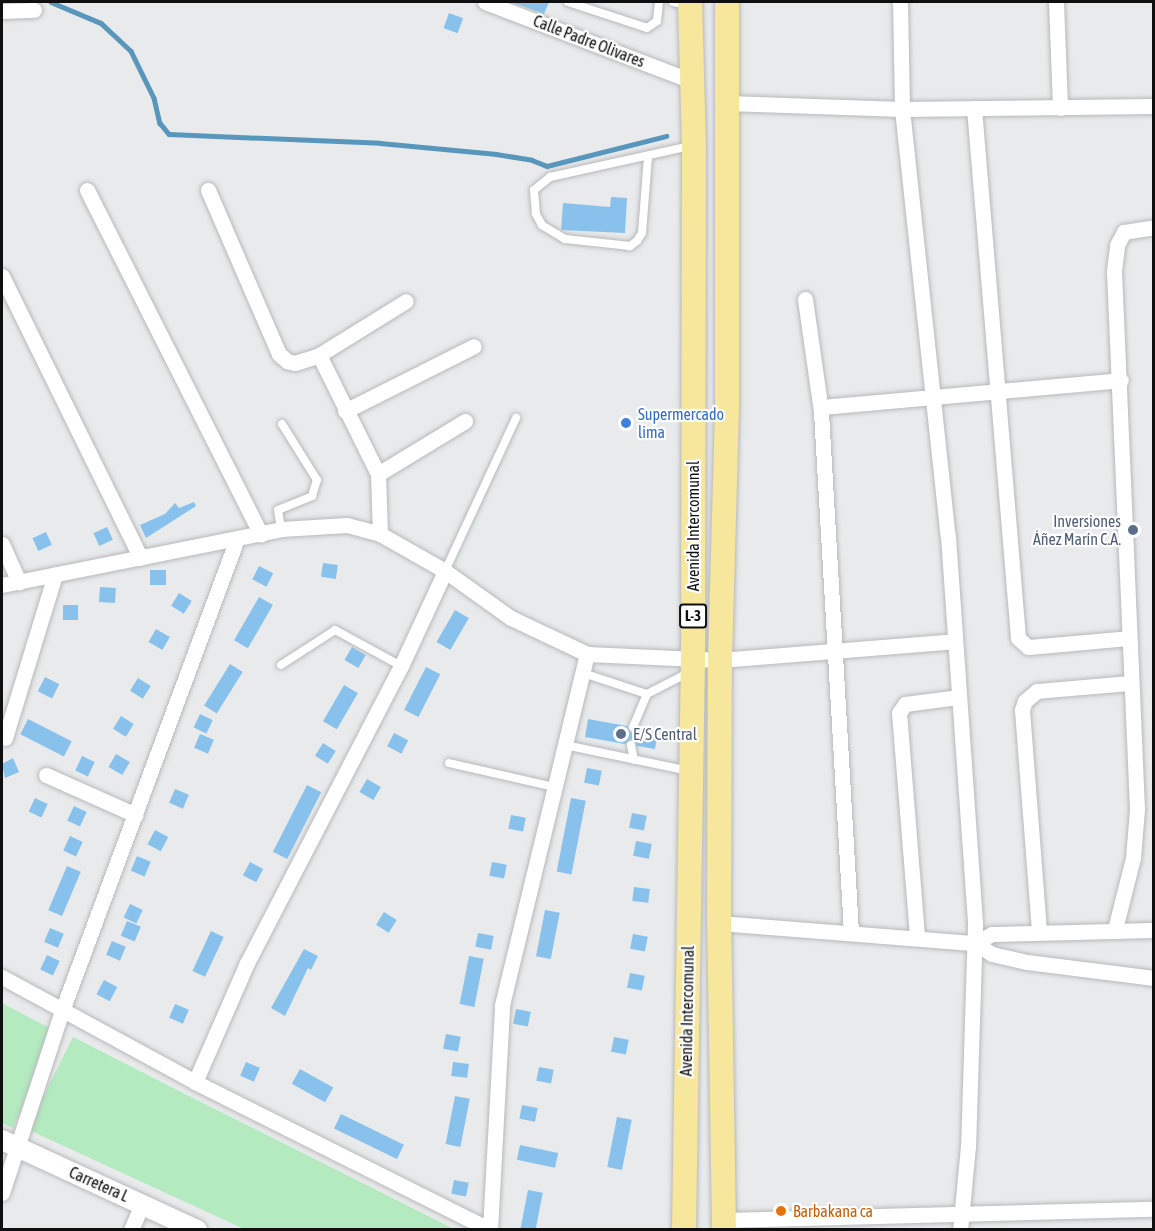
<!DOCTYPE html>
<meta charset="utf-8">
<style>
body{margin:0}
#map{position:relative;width:1155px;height:1231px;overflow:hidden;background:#e9eaeb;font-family:"Asap Condensed",sans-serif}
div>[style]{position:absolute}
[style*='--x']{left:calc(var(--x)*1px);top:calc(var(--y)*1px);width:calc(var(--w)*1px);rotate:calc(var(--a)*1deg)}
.green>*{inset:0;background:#b3eac0}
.stream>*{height:4.5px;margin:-2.25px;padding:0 2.25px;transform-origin:2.25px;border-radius:2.25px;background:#5996bc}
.building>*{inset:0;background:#88c2ec;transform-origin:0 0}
.roads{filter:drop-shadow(0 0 2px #b7b9ba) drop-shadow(0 0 2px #b7b9ba)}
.service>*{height:8px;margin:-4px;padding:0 4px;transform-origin:4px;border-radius:4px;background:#fff}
.minor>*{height:15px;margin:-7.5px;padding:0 7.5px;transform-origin:7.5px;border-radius:7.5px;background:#fff}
.tertiary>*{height:20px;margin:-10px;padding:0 10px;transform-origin:10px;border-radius:10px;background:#fff}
.primary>*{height:24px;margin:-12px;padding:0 12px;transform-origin:12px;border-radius:12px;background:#f6e79c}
.dots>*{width:16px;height:16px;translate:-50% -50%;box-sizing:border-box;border:3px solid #fff;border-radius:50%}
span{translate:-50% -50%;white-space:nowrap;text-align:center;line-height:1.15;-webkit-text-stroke:4.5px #fff;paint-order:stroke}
.shield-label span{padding:2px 4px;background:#fff;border:2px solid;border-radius:4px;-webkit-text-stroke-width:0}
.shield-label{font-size:15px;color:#0f0f10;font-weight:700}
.street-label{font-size:16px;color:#0f0f10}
.shop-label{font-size:16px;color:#366cbe}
.left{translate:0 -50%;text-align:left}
.service-label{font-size:16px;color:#4e5e75}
.right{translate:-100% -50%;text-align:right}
.food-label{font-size:16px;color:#c56008}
.frame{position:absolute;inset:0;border:3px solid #0f0f10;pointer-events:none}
</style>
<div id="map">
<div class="green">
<i style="clip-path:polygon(2px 1003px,55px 1031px,13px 1128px,2px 1123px)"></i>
<i style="clip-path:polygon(73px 1037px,191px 1097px,454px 1229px,244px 1229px,27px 1129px)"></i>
</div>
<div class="stream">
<i style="--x:51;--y:2;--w:54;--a:22.8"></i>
<i style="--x:101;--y:23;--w:41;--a:43"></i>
<i style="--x:131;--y:51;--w:52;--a:63.9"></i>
<i style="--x:154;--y:98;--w:26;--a:77"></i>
<i style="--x:160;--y:123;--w:14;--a:51"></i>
<i style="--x:169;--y:134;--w:211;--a:2.4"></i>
<i style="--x:380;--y:143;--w:117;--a:5.4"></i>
<i style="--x:496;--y:154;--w:36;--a:9"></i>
<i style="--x:532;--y:160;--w:16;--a:22"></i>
<i style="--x:547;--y:166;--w:123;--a:-14.1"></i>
</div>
<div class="building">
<i style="clip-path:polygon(511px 2px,549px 2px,544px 14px)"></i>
<i style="left:449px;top:13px;width:15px;height:16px;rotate:20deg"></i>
<i style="clip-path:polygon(611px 197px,627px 198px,625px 233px,561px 230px,563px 203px,610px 207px)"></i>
<i style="clip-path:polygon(194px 502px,196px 506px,146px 538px,140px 525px,165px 514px,175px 503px,179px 508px)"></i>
<i style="left:107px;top:527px;width:14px;height:15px;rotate:65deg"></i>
<i style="left:46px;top:532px;width:14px;height:15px;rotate:65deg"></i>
<i style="left:323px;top:563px;width:15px;height:14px;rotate:8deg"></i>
<i style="left:259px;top:566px;width:16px;height:15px;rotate:27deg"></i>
<i style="left:150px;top:570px;width:16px;height:15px"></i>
<i style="left:100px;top:587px;width:16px;height:15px;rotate:4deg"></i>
<i style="left:179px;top:593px;width:15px;height:15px;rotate:32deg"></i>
<i style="left:259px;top:597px;width:16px;height:50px;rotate:30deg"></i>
<i style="left:63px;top:605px;width:15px;height:15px"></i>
<i style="left:455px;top:610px;width:16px;height:37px;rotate:30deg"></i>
<i style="left:156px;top:629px;width:16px;height:15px;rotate:30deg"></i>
<i style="left:352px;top:647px;width:16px;height:15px;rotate:30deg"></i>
<i style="left:230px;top:664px;width:15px;height:49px;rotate:32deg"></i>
<i style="left:426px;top:667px;width:16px;height:48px;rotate:27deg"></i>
<i style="left:45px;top:677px;width:16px;height:16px;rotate:27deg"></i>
<i style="left:138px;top:678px;width:15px;height:15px;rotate:32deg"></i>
<i style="left:344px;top:685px;width:16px;height:42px;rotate:30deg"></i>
<i style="left:200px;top:714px;width:14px;height:15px;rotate:25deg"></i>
<i style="left:121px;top:716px;width:15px;height:15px;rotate:32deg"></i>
<i style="left:28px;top:719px;width:49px;height:17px;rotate:27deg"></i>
<i style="clip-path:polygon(588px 719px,627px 726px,631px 733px,639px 728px,658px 731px,655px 749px,637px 746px,632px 739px,625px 744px,585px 737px)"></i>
<i style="left:394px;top:733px;width:16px;height:15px;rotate:27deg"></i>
<i style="left:200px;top:734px;width:15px;height:15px;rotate:23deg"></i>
<i style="left:323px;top:743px;width:15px;height:15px;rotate:32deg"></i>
<i style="left:116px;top:754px;width:16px;height:15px;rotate:30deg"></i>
<i style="left:82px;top:756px;width:14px;height:16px;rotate:25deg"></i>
<i style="clip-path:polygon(13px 758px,19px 772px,5px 778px,2px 764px)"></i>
<i style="left:587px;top:768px;width:15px;height:15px;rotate:11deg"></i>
<i style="left:367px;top:779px;width:16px;height:15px;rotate:30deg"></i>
<i style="left:307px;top:785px;width:16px;height:75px;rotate:27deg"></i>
<i style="left:175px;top:789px;width:15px;height:15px;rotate:23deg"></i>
<i style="left:35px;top:798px;width:14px;height:15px;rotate:25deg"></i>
<i style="left:571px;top:798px;width:15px;height:75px;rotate:11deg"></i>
<i style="left:74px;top:806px;width:14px;height:16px;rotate:25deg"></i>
<i style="left:632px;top:813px;width:15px;height:15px;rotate:11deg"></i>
<i style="left:511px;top:815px;width:15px;height:14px;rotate:11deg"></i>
<i style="left:155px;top:830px;width:15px;height:16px;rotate:28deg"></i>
<i style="left:70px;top:836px;width:14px;height:16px;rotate:25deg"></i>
<i style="left:636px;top:841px;width:16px;height:15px;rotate:11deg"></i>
<i style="left:137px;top:856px;width:15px;height:16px;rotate:23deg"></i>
<i style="left:250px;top:862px;width:15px;height:15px;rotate:28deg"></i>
<i style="left:492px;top:862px;width:15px;height:14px;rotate:11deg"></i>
<i style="left:67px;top:866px;width:15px;height:48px;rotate:23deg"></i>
<i style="left:634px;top:887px;width:16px;height:14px;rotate:7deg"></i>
<i style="left:130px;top:904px;width:14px;height:15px;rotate:25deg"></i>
<i style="left:545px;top:910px;width:15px;height:47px;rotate:11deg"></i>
<i style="left:384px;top:912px;width:15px;height:15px;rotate:32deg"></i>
<i style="left:127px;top:921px;width:15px;height:16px;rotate:23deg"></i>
<i style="left:50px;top:928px;width:15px;height:15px;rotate:23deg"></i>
<i style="left:211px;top:931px;width:14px;height:44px;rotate:25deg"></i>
<i style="left:478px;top:933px;width:16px;height:14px;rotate:11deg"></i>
<i style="left:633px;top:934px;width:15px;height:15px;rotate:11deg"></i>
<i style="left:112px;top:941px;width:15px;height:15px;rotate:23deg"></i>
<i style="clip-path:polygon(304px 949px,318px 956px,311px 970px,308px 968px,285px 1016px,271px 1008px)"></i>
<i style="left:47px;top:955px;width:14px;height:16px;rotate:25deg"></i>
<i style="left:469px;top:956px;width:15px;height:49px;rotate:11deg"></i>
<i style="left:630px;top:973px;width:15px;height:15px;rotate:11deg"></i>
<i style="left:104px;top:980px;width:15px;height:16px;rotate:28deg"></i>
<i style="left:175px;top:1004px;width:15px;height:15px;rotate:23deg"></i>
<i style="left:516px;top:1009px;width:15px;height:15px;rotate:11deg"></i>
<i style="left:446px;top:1034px;width:15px;height:15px;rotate:11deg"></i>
<i style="left:614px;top:1037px;width:15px;height:15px;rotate:11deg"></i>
<i style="left:246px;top:1062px;width:15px;height:15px;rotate:23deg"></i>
<i style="left:453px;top:1062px;width:16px;height:14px;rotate:7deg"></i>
<i style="left:539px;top:1067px;width:15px;height:14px;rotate:11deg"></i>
<i style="left:300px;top:1069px;width:38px;height:17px;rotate:29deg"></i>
<i style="left:455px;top:1096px;width:15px;height:49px;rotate:11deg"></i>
<i style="left:522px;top:1105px;width:16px;height:14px;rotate:11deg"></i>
<i style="left:341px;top:1114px;width:70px;height:16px;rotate:26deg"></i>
<i style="left:617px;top:1117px;width:15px;height:51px;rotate:11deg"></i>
<i style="left:520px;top:1145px;width:39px;height:15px;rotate:12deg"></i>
<i style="left:454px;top:1180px;width:15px;height:14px;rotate:11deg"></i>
<i style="left:528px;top:1190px;width:15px;height:40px;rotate:11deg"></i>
</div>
<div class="roads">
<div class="service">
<i style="--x:568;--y:2;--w:83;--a:18.2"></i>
<i style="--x:647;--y:28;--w:12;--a:-35"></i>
<i style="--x:657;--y:21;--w:19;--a:-84"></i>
<i style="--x:673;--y:2;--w:15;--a:11"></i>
<i style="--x:648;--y:157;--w:76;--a:94.5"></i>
<i style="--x:642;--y:233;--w:9;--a:122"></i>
<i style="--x:637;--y:241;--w:9;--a:144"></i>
<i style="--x:630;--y:246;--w:65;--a:-173.9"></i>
<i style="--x:565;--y:239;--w:27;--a:-149"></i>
<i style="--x:542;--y:225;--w:13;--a:-119"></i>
<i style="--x:536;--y:214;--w:24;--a:-95"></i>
<i style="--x:534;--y:190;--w:21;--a:-39"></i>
<i style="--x:550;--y:177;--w:143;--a:-12.5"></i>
<i style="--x:281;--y:529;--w:19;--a:-99"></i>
<i style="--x:278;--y:510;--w:37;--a:-22"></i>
<i style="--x:312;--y:496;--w:17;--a:-73"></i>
<i style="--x:317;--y:480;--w:66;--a:-122"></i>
<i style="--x:445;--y:571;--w:169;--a:-65.1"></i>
<i style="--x:281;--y:665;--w:64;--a:-32.9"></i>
<i style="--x:335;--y:630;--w:75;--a:28.6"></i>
<i style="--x:583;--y:673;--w:67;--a:18.2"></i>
<i style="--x:633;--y:727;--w:36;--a:-67"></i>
<i style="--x:647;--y:694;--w:46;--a:-27.1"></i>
<i style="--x:565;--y:745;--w:127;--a:11.8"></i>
<i style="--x:631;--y:745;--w:15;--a:79"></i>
<i style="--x:449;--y:763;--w:109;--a:12.8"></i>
</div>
<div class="minor">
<i style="--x:485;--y:2;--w:222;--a:20.9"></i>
<i style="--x:900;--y:2;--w:107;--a:88.9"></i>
<i style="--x:902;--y:109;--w:429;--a:83.9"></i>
<i style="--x:948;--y:536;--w:391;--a:86"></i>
<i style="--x:975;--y:926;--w:220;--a:91.8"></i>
<i style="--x:968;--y:1146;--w:84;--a:95.4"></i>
<i style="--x:1056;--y:2;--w:106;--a:87.8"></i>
<i style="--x:2;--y:11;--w:32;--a:-2"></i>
<i style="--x:727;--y:103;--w:175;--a:2"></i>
<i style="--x:902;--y:109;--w:252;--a:-0.7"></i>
<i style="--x:974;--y:108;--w:532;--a:85.25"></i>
<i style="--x:1018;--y:638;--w:13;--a:42"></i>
<i style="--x:1028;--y:647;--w:101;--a:-5.1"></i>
<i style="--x:87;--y:190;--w:386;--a:63.2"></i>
<i style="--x:208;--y:190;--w:179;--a:66.6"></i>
<i style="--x:279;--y:354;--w:11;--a:41"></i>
<i style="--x:287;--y:361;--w:8;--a:14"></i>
<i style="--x:295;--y:363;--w:25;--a:-18"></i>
<i style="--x:319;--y:355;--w:102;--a:-31.8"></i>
<i style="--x:2;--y:276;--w:314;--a:63.8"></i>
<i style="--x:805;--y:299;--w:114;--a:81.9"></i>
<i style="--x:821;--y:412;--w:521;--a:86.7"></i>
<i style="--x:319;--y:355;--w:133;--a:63.6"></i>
<i style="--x:378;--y:474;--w:60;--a:88.1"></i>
<i style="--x:821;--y:407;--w:301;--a:-5.1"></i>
<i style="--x:345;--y:411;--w:144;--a:-26.7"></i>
<i style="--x:378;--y:474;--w:102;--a:-31.3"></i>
<i style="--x:2;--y:544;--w:42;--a:65.9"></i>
<i style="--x:2;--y:585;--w:285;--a:-11.3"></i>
<i style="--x:281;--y:529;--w:66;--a:-3.5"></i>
<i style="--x:347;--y:525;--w:34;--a:15"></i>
<i style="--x:380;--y:534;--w:75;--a:29.6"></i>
<i style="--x:445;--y:571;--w:81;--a:35.5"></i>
<i style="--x:511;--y:618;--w:84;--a:25.3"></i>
<i style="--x:587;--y:654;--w:133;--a:2.6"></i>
<i style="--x:720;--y:660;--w:235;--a:-4.6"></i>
<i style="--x:5;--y:738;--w:171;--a:-73"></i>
<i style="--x:46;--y:775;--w:98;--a:24"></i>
<i style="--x:719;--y:923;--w:257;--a:4.5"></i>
<i style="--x:975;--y:943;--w:20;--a:33"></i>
<i style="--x:992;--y:954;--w:36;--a:13"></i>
<i style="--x:1027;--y:962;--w:128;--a:7.2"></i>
<i style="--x:1115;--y:929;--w:73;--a:-75.8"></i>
<i style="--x:1133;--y:858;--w:49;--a:-85.3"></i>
<i style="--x:1137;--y:809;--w:538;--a:-92.45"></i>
<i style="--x:1114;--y:271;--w:26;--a:-83"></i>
<i style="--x:1117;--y:245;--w:15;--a:-62"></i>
<i style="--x:1124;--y:232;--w:30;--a:-9"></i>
<i style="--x:1039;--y:931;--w:222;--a:-94.4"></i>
<i style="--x:1022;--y:710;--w:9;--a:-72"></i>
<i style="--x:1025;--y:701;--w:16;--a:-40"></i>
<i style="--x:1037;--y:691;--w:94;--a:-4.9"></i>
<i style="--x:917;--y:936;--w:224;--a:-94.6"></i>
<i style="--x:899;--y:713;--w:11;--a:-56"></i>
<i style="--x:905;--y:704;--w:53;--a:-7.5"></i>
<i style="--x:975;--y:943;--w:19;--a:-28"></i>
<i style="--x:992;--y:934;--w:162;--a:-1.4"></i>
<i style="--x:2;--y:977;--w:220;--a:28.5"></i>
<i style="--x:195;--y:1082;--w:330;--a:26.6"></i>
<i style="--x:195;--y:1082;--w:130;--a:-66.4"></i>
<i style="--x:247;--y:963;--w:335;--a:-62.6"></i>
<i style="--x:401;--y:666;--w:105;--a:-65.1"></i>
<i style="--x:2;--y:1193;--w:195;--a:-71.8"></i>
<i style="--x:63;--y:1008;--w:500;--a:-69.65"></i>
<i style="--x:724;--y:1220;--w:430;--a:-1.5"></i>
<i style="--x:131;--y:1230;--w:28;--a:-67"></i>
<i style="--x:490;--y:1230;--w:225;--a:-86.9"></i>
<i style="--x:502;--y:1005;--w:361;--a:-76.4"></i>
</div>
<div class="tertiary">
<i style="--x:2;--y:1140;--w:215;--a:24.8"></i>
</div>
<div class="primary">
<i style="--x:684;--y:1230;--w:570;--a:-89.1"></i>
<i style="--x:693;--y:660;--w:515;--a:-89.89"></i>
<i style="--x:694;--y:145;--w:143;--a:-91.6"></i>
<i style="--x:724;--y:1230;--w:307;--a:-90.9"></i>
<i style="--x:719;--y:923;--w:263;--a:-89.8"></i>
<i style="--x:720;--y:660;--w:250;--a:-88.4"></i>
<i style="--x:727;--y:410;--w:408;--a:-90"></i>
</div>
</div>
<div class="dots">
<i style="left:626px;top:423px;background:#3f7fe0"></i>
<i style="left:1133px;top:530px;background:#5c6f8a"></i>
<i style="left:621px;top:734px;background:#5c6f8a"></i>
<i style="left:781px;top:1211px;background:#e8710a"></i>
</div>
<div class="shield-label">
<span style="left:693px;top:616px">L-3</span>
</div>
<div class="street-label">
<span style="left:589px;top:41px;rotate:21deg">Calle Padre Olivares</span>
<span style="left:693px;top:526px;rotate:-90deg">Avenida Intercomunal</span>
<span style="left:687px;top:1011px;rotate:-89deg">Avenida Intercomunal</span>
<span style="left:99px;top:1184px;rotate:24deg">Carretera L</span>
</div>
<div class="shop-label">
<span class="left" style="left:638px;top:423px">Supermercado<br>lima</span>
</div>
<div class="service-label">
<span class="right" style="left:1121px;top:530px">Inversiones<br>Áñez Marín C.A.</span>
<span class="left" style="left:633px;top:734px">E/S Central</span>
</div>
<div class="food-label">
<span class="left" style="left:793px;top:1211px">Barbakana ca</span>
</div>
<div class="frame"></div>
</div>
